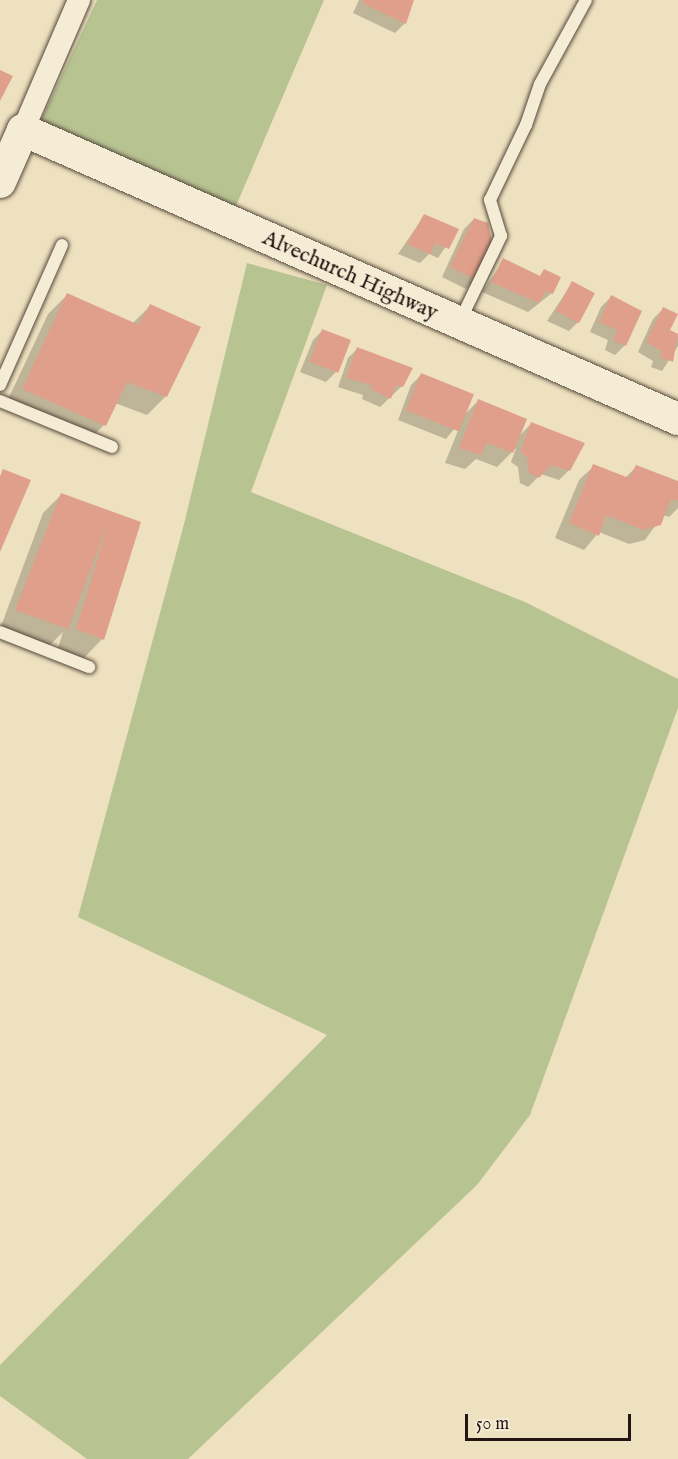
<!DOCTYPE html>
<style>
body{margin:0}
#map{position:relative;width:678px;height:1459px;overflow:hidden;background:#eee1bf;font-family:"IM FELL English",serif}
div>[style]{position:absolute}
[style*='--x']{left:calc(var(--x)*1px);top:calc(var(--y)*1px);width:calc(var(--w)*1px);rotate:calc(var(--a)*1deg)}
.green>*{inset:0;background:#b8c392}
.shadow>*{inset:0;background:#0003}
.building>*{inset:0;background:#e09f8b;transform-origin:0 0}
.roads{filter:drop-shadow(0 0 2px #56493d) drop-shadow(0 0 2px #56493d)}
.lane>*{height:12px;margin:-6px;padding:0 6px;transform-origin:6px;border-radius:6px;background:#f4ecd5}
.street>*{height:22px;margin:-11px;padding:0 11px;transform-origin:11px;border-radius:11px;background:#f4ecd5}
.secondary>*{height:32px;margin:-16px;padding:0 16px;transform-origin:16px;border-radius:16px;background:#f4ecd5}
span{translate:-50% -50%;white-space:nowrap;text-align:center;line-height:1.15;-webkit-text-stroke:4.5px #f4ecd5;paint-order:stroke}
.street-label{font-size:22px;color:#231612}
.scale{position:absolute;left:465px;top:1414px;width:166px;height:27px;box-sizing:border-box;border:3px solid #231612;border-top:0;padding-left:8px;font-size:18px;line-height:21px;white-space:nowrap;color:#231612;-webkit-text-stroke:4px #f4ecd5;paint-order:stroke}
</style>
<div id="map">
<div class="green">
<i style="clip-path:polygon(97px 0,324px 0,233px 213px,35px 133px)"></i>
<i style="clip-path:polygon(247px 263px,327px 285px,251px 492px,525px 602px,678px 679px,678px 708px,530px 1115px,477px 1185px,188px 1459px,87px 1459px,0 1396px,0 1365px,327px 1035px,78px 917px,184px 524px)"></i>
</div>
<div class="shadow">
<i style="clip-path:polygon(359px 0,413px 0,405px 23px,395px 33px,353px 13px)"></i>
<i style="clip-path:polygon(424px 216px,457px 230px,438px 258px,429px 254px,420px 263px,398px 254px)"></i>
<i style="clip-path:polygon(474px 219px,476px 279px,466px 289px,442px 277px,464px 229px)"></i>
<i style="clip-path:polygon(504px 260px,539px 277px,544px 271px,552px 293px,528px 312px,482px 292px)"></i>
<i style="clip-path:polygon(572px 283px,579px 321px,569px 331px,547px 321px)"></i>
<i style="clip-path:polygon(67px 295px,132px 324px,150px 306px,166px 396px,147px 415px,115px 403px,104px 425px,86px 443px,4px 408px,48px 314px)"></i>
<i style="clip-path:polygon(611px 297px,625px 345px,615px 355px,605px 350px,608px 340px,590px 332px,601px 307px)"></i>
<i style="clip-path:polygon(663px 309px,668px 331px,678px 336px,678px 346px,662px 371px,651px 367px,653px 361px,638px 352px,653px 319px)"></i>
<i style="clip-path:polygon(323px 330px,336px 372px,326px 382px,300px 372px,313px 340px)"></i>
<i style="clip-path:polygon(358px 348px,402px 386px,380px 407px,362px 399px,363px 395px,338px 387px,348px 358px)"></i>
<i style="clip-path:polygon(421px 375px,472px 395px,466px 413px,478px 401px,518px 437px,532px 423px,569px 470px,559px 480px,541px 474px,528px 487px,520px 483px,518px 467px,511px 462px,516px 448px,497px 467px,476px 459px,465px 469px,445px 463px,463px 418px,446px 439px,398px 420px,411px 385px)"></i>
<i style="clip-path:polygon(594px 466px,625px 478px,636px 467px,678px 483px,678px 508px,669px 517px,663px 515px,645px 540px,629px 544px,599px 532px,584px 550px,555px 538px,579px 480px)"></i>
<i style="clip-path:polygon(62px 494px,139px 523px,102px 639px,84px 658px,58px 648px,63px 632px,48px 647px,0 629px,43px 513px)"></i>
</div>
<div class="building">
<i style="clip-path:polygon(363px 0,414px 0,406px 24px,362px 3px)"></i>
<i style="clip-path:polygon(0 70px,13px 76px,0 101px)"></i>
<i style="clip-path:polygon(424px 214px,459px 229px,449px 249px,435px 243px,431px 254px,407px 244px)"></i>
<i style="clip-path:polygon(474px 218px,488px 223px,492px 242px,477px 280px,450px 267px)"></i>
<i style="clip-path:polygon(503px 258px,540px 276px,544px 269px,561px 277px,553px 294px,545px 291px,539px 303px,491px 282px)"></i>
<i style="left:572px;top:281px;width:26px;height:34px;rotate:28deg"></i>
<i style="clip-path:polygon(67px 293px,139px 325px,150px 304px,201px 327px,167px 397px,127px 382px,106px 426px,22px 389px)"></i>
<i style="clip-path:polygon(611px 295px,642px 311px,626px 346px,613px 340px,617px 330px,599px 322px)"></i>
<i style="clip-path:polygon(663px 307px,678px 314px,670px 330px,678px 334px,673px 362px,660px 357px,662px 351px,646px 342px)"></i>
<i style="left:322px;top:329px;width:31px;height:35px;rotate:21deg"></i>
<i style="clip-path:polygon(357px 347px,413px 368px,403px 387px,396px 385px,391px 399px,371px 389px,372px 385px,346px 378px)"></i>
<i style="left:421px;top:373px;width:57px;height:40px;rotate:22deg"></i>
<i style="clip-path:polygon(478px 399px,527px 419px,513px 453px,487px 443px,481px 455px,459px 448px)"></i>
<i style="clip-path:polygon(531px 422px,585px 443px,570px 471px,551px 465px,539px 478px,529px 473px,527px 457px,520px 452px)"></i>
<i style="clip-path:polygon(593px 464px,629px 478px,636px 465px,678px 481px,678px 501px,671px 499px,661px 525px,644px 530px,606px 515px,599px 536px,569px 523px)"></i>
<i style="clip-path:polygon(3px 469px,31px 480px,0 552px,0 476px)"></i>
<i style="clip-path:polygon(61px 493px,141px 522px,104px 640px,76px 629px,109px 521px,68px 629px,15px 610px)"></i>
</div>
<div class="roads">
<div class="lane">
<i style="--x:459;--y:323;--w:97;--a:-64.2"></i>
<i style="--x:501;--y:236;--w:38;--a:-107"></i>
<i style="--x:490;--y:200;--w:83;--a:-64.4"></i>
<i style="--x:526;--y:125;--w:43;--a:-71.1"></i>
<i style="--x:540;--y:84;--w:96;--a:-61.3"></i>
<i style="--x:0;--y:385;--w:153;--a:-66.1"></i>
<i style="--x:0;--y:401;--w:121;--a:22.3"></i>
<i style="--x:0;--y:632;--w:96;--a:21.5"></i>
</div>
<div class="street">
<i style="--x:23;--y:130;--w:142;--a:-66.7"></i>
</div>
<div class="secondary">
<i style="--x:0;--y:182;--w:57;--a:-66.1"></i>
<i style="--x:23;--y:130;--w:716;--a:23.81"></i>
</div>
</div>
<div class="street-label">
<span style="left:350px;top:276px;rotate:24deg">Alvechurch Highway</span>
</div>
<div class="scale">50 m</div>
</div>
